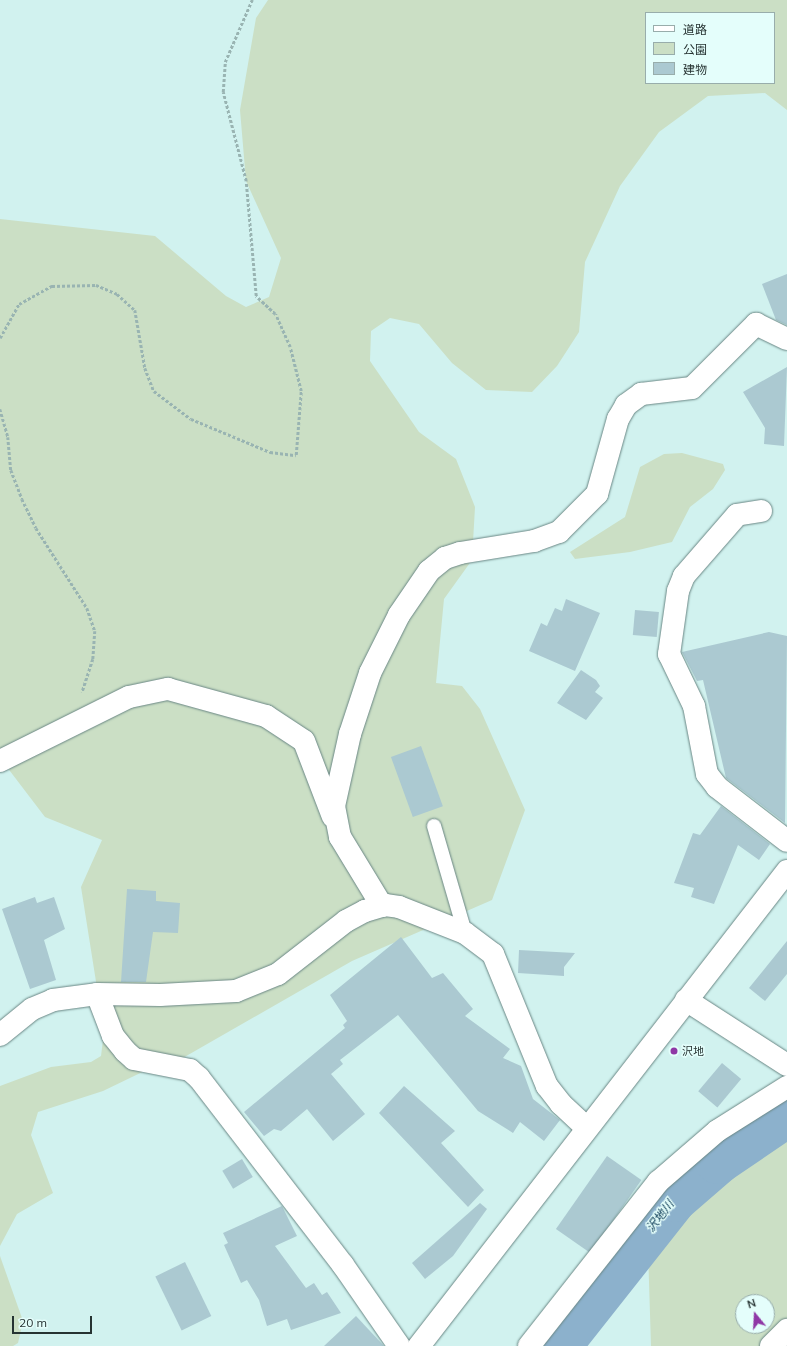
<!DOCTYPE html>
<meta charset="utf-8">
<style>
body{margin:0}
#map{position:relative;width:787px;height:1346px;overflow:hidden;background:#d1f2ef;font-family:Mulish,"Noto Sans JP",sans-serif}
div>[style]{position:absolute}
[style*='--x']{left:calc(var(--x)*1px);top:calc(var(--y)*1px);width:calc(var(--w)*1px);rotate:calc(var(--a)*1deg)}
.green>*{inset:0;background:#cbdfc5}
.river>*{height:48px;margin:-24px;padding:0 24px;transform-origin:24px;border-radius:24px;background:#8cb1cc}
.building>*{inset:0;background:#abc9d1;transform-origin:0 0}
.path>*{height:2.5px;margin-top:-1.25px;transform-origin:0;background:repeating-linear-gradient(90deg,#99b4b2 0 3px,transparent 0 5px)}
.roads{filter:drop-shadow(0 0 1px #698684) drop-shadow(0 0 1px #698684)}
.service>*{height:14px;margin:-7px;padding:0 7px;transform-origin:7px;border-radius:7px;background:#fff}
.minor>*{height:22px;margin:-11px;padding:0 11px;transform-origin:11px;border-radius:11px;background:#fff}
.tertiary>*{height:22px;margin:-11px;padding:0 11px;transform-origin:11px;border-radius:11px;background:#fff}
.dots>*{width:11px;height:11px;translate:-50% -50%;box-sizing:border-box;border:2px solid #e4fefb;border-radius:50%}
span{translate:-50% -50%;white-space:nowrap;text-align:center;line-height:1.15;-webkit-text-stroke:3px #e4fefb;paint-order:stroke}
.poi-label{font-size:11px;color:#263332}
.left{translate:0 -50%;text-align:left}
.water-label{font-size:12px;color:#04334f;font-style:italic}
.legend{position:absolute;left:645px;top:12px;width:130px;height:72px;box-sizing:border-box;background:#e4fefb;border:1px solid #98adab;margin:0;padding:5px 7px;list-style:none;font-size:12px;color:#263332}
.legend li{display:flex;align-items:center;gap:8px;height:20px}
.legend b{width:20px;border:1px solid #98adab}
.north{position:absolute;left:735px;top:1294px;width:40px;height:40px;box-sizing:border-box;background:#e4fefb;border:1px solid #98adab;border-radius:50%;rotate:342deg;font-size:11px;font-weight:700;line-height:16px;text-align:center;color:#263332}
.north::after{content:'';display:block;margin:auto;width:14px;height:18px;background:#8f38a6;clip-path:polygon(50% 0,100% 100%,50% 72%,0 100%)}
.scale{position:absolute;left:12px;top:1316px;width:80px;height:18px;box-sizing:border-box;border:2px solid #263332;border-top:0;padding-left:5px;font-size:12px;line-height:14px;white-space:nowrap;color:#263332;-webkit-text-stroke:3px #e4fefb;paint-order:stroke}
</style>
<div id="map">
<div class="green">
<i style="clip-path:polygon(evenodd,268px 0,787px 0,787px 110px,765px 93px,708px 96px,659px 132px,620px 186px,585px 262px,579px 332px,557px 366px,532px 392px,486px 390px,452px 363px,419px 324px,390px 318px,371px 331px,370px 361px,419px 432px,456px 459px,475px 507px,472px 560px,444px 599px,436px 683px,462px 686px,480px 709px,525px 810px,492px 900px,352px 961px,181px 1059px,161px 1063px,103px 1091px,38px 1112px,31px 1135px,53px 1193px,17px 1214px,0 1246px,0 1086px,51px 1067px,91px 1062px,101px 1056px,104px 1032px,81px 887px,102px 840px,45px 817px,0 758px,0 219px,155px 236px,226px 296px,246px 307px,269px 297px,281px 258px,246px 181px,240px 110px,256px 18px,268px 0,646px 13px,774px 13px,774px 83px,646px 83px,646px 13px)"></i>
<i style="clip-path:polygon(682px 453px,723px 464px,725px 470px,713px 489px,690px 507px,672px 542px,630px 552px,575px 559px,570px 552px,625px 517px,640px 467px,664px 454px)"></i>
<i style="clip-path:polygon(evenodd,787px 1125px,787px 1346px,651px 1346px,648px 1250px,787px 1125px,743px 1302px,767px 1302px,767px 1326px,743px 1326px,743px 1302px)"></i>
<i style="clip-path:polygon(0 1256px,23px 1321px,18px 1343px,13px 1346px,0 1346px)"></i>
</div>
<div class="river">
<i style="--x:557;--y:1346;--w:189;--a:-51.7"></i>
<i style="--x:674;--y:1198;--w:58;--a:-40.8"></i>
<i style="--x:718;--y:1160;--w:83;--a:-34.3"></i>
</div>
<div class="building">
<i style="clip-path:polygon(787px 274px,787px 325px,776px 320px,762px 284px)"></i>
<i style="clip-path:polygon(787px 367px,784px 446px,764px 444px,765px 428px,743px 392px)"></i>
<i style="clip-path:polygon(566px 599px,600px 613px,575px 671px,529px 651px,541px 623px,547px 626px,555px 608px,562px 611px)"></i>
<i style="left:635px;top:610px;width:24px;height:25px;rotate:5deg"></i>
<i style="clip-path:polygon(769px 632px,787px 636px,785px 823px,726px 778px,703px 680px,697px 681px,682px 652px)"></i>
<i style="clip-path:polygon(581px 670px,596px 680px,600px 686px,595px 692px,603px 698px,586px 720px,557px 703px)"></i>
<i style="left:421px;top:746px;width:64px;height:32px;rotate:70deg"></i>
<i style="clip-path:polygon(721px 806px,770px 844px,759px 860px,738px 845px,714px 904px,691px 897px,694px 888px,674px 883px,693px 833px,700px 835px)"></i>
<i style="clip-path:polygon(127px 889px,156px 891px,156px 901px,180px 903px,178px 933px,153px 932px,146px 982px,121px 982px)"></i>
<i style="clip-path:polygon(35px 897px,37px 903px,54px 897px,65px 929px,44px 940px,56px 980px,30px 989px,2px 909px)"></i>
<i style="clip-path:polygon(401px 937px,432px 978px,443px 973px,473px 1009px,465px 1016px,510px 1049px,503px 1058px,521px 1066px,533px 1099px,560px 1120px,544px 1141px,520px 1122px,513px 1133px,478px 1111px,398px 1015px,340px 1060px,343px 1064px,331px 1074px,365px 1114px,333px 1141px,307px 1109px,281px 1131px,274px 1129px,264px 1136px,244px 1112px,345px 1028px,343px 1025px,347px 1021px,330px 995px)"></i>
<i style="clip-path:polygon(787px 941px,787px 974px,765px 1001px,749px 988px)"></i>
<i style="clip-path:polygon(519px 950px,575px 953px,564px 967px,564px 976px,518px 973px)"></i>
<i style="left:722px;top:1063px;width:25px;height:37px;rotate:40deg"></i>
<i style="clip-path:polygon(404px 1086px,455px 1131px,441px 1143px,484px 1190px,468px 1207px,379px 1113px)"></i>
<i style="left:607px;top:1156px;width:42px;height:89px;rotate:35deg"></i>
<i style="left:242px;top:1159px;width:21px;height:23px;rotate:59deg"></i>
<i style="clip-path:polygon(480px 1203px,487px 1209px,453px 1256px,425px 1279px,412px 1263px)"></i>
<i style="clip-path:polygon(282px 1206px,297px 1236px,275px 1246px,306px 1288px,314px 1283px,322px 1295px,327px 1292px,341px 1313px,291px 1330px,287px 1319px,267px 1326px,259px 1300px,247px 1280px,241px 1283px,224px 1245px,228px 1243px,223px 1233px)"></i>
<i style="left:185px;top:1262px;width:60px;height:33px;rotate:64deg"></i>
<i style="clip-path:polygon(356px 1316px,384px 1346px,324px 1346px)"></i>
</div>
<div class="path">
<i style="--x:0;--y:338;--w:39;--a:-61"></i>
<i style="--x:19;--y:304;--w:38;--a:-29"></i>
<i style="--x:52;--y:286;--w:44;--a:-1.3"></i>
<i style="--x:96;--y:285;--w:23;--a:23"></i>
<i style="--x:117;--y:294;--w:24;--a:42"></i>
<i style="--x:135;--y:310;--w:59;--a:80.2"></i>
<i style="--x:145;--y:368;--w:25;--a:69"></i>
<i style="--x:154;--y:391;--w:46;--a:37.1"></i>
<i style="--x:191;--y:419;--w:86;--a:22.7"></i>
<i style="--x:270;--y:452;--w:26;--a:7"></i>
<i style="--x:296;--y:455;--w:64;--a:-85.5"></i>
<i style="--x:301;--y:391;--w:45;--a:-104"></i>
<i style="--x:290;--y:347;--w:36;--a:-114"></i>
<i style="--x:275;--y:314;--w:26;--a:-137"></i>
<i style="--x:256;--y:296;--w:115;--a:-95"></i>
<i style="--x:246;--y:181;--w:92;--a:-104.5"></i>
<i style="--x:223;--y:92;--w:30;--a:-86"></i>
<i style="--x:225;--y:62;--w:68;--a:-66.5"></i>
<i style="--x:0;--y:409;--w:29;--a:74"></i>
<i style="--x:8;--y:437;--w:33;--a:85"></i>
<i style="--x:11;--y:470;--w:31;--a:69"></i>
<i style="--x:22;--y:499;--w:32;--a:64"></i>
<i style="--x:36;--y:528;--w:95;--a:57.5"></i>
<i style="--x:87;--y:608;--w:24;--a:71"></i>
<i style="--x:95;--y:631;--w:28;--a:94"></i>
<i style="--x:93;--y:659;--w:35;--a:108"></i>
</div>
<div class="roads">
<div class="service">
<i style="--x:434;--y:826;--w:111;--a:73.8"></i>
</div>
<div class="minor">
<i style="--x:761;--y:511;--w:24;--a:171"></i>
<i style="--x:737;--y:515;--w:81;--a:131"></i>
<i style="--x:684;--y:576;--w:16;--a:112"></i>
<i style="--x:678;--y:591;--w:64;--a:98.1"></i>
<i style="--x:669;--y:654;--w:58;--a:64.3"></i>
<i style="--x:694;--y:706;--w:69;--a:79.2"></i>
<i style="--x:707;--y:774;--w:16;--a:52"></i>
<i style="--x:717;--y:787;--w:88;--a:37.6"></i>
<i style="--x:0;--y:761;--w:144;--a:-26.4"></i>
<i style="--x:129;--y:697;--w:40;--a:-12"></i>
<i style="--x:168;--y:689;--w:102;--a:15.4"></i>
<i style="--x:266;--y:716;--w:45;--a:33.3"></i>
<i style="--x:304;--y:741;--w:81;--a:69.1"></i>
<i style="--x:382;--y:906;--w:81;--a:-121.3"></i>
<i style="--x:340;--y:837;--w:32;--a:-101"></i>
<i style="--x:334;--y:806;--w:74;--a:-77.5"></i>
<i style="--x:350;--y:734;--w:64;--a:-71.8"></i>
<i style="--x:370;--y:673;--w:65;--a:-63.4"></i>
<i style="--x:399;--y:615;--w:53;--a:-55.7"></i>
<i style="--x:429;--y:571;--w:21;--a:-39"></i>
<i style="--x:445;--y:558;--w:16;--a:-18"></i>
<i style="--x:460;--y:553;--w:75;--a:-9.2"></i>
<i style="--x:534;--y:541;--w:27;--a:-20"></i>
<i style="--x:559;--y:532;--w:54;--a:-45"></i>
<i style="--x:597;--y:494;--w:78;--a:-74.4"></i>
<i style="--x:618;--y:419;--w:16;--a:-60"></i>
<i style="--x:626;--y:405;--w:19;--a:-36"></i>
<i style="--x:641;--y:394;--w:51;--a:-6.7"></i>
<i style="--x:692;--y:388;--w:91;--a:-45"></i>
<i style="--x:756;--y:324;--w:34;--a:26"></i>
<i style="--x:97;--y:994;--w:63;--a:0.9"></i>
<i style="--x:160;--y:995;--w:76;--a:-3"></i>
<i style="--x:236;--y:991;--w:45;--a:-22"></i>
<i style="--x:278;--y:974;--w:86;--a:-37.9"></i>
<i style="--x:346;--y:921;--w:21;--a:-28"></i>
<i style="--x:365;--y:911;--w:21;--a:-17"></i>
<i style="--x:385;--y:905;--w:14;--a:8"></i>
<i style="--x:399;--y:907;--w:71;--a:21.5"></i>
<i style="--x:465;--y:933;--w:35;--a:37"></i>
<i style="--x:493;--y:954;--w:143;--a:67.8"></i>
<i style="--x:547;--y:1086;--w:23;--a:52"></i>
<i style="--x:561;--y:1104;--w:35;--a:43"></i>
<i style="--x:0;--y:1035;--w:41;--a:-39.1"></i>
<i style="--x:32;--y:1009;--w:23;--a:-23"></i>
<i style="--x:53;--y:1000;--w:44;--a:-7.8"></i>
<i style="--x:97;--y:994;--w:45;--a:69.1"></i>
<i style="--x:113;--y:1036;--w:19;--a:51"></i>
<i style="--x:125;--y:1051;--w:12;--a:42"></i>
<i style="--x:134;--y:1059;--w:57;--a:11.1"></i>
<i style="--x:190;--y:1070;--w:12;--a:42"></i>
<i style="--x:199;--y:1078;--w:236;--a:52.4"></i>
<i style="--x:343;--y:1265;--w:98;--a:55.3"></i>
<i style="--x:529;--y:1346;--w:209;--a:-51.8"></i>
<i style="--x:658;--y:1182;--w:78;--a:-40.8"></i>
<i style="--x:717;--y:1131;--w:83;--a:-32.2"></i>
</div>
<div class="tertiary">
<i style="--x:686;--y:1000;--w:120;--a:32.8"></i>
<i style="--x:419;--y:1346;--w:601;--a:-52.23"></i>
<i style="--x:771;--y:1346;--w:23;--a:-45"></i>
</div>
</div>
<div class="dots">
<i style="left:674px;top:1051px;background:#8f38a6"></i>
</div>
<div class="poi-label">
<span class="left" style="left:682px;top:1051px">沢地</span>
</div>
<div class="water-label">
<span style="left:660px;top:1216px;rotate:-52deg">沢地川</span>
</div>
<ul class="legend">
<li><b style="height:5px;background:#fff"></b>道路</li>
<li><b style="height:11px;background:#cbdfc5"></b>公園</li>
<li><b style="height:11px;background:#abc9d1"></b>建物</li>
</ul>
<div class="north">N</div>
<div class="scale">20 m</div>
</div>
